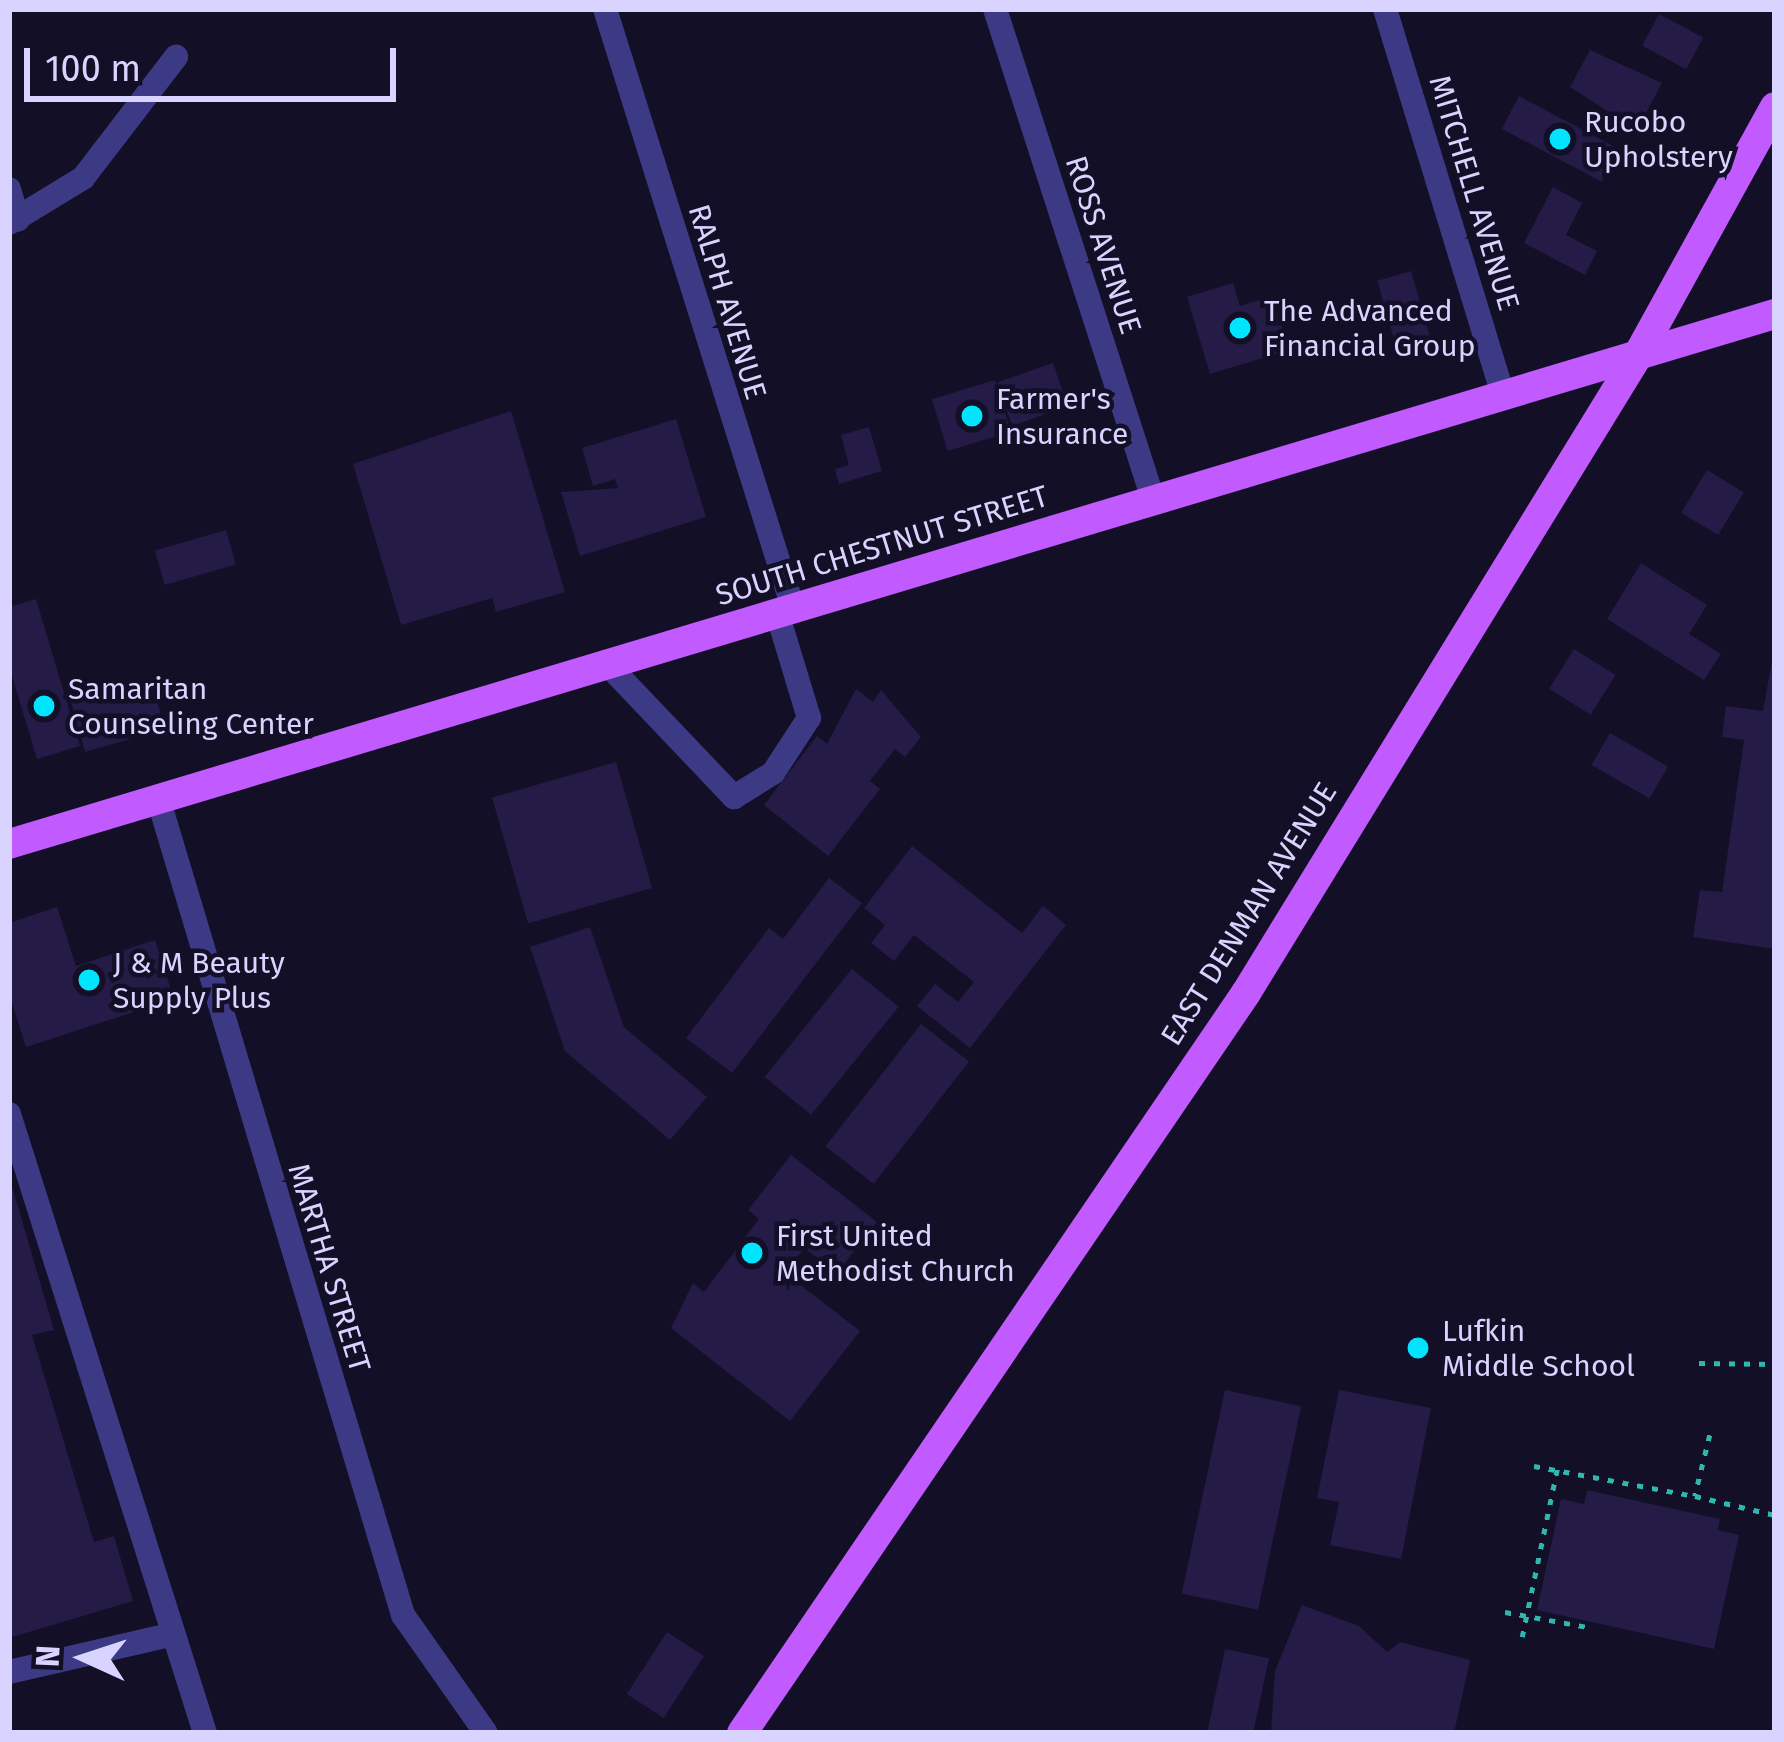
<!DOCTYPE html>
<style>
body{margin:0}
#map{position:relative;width:1784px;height:1742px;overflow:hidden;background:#130f26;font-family:"Fira Sans",sans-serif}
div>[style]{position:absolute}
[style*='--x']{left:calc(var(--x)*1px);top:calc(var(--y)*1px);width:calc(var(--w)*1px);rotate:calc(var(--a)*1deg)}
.building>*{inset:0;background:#241b47;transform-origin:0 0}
.path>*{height:4.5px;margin-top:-2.25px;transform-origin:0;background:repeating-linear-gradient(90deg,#2fb8b0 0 6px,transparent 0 15px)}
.minor>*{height:24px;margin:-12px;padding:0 12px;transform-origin:12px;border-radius:12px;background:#3d3a85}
.major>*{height:30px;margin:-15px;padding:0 15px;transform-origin:15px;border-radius:15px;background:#c25bff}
.dots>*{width:33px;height:33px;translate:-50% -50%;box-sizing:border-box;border:6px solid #130f26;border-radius:50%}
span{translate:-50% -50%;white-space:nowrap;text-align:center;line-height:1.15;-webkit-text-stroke:9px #130f26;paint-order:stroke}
.poi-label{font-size:30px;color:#d9d4ff}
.left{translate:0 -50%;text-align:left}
.street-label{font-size:30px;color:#d9d4ff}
.frame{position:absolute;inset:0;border:12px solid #d9d4ff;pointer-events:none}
.north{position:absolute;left:24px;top:1598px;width:120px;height:120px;-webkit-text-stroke:9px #130f26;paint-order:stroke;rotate:273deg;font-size:33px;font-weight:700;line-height:48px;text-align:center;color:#d9d4ff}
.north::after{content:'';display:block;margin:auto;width:42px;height:54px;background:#d9d4ff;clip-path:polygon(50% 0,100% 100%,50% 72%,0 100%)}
.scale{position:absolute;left:24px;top:48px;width:372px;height:54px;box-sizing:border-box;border:6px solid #d9d4ff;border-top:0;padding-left:15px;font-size:36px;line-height:42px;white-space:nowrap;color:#d9d4ff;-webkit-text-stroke:9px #130f26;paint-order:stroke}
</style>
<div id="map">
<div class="building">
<i style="left:1659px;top:14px;width:50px;height:36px;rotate:28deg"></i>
<i style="clip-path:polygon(1590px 50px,1662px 83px,1637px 130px,1570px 87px)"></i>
<i style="left:1519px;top:96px;width:113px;height:37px;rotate:28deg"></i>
<i style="clip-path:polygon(1553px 187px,1582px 203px,1566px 235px,1597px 251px,1585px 275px,1524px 243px)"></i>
<i style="left:1411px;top:271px;width:71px;height:35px;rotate:74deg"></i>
<i style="clip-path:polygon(1233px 283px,1240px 306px,1273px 296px,1289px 350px,1210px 374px,1187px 297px)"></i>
<i style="left:1053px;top:363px;width:46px;height:59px;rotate:71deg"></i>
<i style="left:995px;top:380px;width:54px;height:66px;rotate:73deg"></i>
<i style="clip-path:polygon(511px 411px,565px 592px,496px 612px,492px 598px,401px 625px,353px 464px)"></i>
<i style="clip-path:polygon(676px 419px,706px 517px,580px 556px,561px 492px,618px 488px,615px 479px,593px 486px,582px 448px)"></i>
<i style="clip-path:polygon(869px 427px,882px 471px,839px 484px,835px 469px,849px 465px,841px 435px)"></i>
<i style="left:1707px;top:470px;width:43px;height:50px;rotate:31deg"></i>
<i style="left:226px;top:530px;width:36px;height:74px;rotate:74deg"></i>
<i style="clip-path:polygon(1641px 563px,1707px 605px,1689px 634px,1721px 654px,1704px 680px,1607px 619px)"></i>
<i style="clip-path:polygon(36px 599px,80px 746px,37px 759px,9px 666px,9px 607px)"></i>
<i style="clip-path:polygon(1775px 644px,1775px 949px,1693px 937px,1700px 890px,1722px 892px,1744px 740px,1722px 737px,1726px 706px,1763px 711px)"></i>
<i style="left:1574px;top:649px;width:49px;height:47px;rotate:32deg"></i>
<i style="clip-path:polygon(152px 683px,165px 729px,85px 752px,69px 695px)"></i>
<i style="clip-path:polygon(856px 689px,873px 702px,881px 690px,921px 737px,905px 757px,895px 749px,870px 781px,880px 789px,828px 856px,764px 805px,817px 736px,827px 744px)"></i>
<i style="left:1610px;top:733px;width:67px;height:37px;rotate:30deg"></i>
<i style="left:616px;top:762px;width:131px;height:129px;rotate:74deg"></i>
<i style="clip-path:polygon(912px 846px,1022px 933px,1043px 906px,1066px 925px,970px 1048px,917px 1006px,935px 984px,958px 1002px,974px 982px,914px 935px,894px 961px,871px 943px,885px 925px,864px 908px)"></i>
<i style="clip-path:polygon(829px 878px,862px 903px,732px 1073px,686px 1038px,769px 928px,783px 939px)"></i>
<i style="clip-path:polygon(57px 907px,76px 966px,155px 940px,174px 999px,26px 1047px,9px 994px,9px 923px)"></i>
<i style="clip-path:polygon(590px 927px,624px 1027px,707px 1097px,670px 1140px,565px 1051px,530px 947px)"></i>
<i style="left:852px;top:969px;width:60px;height:139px;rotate:39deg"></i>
<i style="left:921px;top:1024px;width:61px;height:155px;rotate:38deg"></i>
<i style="clip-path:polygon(791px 1155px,877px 1222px,837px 1273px,804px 1248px,785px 1273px,860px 1331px,790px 1421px,671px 1328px,693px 1283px,704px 1292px,759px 1219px,748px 1210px)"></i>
<i style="clip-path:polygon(9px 1176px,54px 1330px,32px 1335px,94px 1542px,114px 1536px,133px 1601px,9px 1638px)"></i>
<i style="left:1225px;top:1390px;width:78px;height:208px;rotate:12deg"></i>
<i style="clip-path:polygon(1339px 1390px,1431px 1408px,1401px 1559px,1330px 1545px,1339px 1502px,1317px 1498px)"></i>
<i style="clip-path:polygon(1587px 1490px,1720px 1519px,1718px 1530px,1739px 1535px,1714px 1649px,1537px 1610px,1561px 1499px,1584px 1504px)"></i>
<i style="clip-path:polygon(1302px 1605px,1359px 1626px,1387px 1652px,1400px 1642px,1470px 1660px,1454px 1733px,1271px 1733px,1275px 1671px)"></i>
<i style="left:667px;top:1632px;width:44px;height:74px;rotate:33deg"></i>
<i style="left:1225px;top:1649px;width:45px;height:86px;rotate:12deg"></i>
</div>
<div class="path">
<i style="--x:1699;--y:1363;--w:76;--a:0.8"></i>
<i style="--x:1710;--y:1435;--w:63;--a:103.8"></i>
<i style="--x:1695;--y:1496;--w:82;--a:13.4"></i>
<i style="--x:1534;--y:1466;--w:164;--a:10.6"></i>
<i style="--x:1505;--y:1612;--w:89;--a:10.3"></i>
<i style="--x:1522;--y:1637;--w:172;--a:-78.2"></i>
</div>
<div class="minor">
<i style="--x:605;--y:9;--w:631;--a:72.57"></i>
<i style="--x:995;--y:9;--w:515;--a:72.13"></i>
<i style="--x:1385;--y:9;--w:404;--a:73"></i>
<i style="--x:9;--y:189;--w:32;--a:74"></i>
<i style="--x:9;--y:223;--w:87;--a:-31.3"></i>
<i style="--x:83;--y:178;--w:153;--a:-52.5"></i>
<i style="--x:610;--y:667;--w:180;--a:46.4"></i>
<i style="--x:734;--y:797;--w:46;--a:-31.6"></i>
<i style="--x:773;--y:773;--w:66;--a:-56.8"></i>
<i style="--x:809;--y:718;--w:107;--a:-106.9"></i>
<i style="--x:158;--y:798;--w:853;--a:73.31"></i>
<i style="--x:403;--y:1615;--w:144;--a:54.9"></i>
<i style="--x:9;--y:1114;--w:649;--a:72.43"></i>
<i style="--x:9;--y:1672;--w:168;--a:-13"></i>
</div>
<div class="major">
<i style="--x:9;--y:844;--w:1844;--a:-16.71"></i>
<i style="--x:742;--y:1733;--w:895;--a:-55.74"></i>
<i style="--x:1246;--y:993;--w:749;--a:-58.43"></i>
<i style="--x:1638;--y:355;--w:283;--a:-61.1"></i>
</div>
<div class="dots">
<i style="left:1560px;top:139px;background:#00e5ff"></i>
<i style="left:1240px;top:328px;background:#00e5ff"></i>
<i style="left:972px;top:416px;background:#00e5ff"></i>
<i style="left:44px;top:706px;background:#00e5ff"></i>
<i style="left:89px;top:980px;background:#00e5ff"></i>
<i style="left:752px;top:1253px;background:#00e5ff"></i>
<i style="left:1418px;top:1348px;background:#00e5ff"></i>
</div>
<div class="poi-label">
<span class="left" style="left:1584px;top:139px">Rucobo<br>Upholstery</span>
<span class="left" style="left:1264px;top:328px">The Advanced<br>Financial Group</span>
<span class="left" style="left:996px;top:416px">Farmer's<br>Insurance</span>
<span class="left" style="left:68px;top:706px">Samaritan<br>Counseling Center</span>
<span class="left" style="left:113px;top:980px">J &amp; M Beauty<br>Supply Plus</span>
<span class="left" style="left:776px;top:1253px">First United<br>Methodist Church</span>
<span class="left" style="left:1442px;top:1348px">Lufkin<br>Middle School</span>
</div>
<div class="street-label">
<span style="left:1474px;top:193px;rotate:73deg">MITCHELL AVENUE</span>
<span style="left:1103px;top:245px;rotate:72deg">ROSS AVENUE</span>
<span style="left:727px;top:302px;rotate:73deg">RALPH AVENUE</span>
<span style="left:882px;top:546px;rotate:-17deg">SOUTH CHESTNUT STREET</span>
<span style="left:1249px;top:914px;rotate:-58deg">EAST DENMAN AVENUE</span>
<span style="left:329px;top:1268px;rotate:73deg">MARTHA STREET</span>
</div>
<div class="frame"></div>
<div class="north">N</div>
<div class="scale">100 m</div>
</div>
